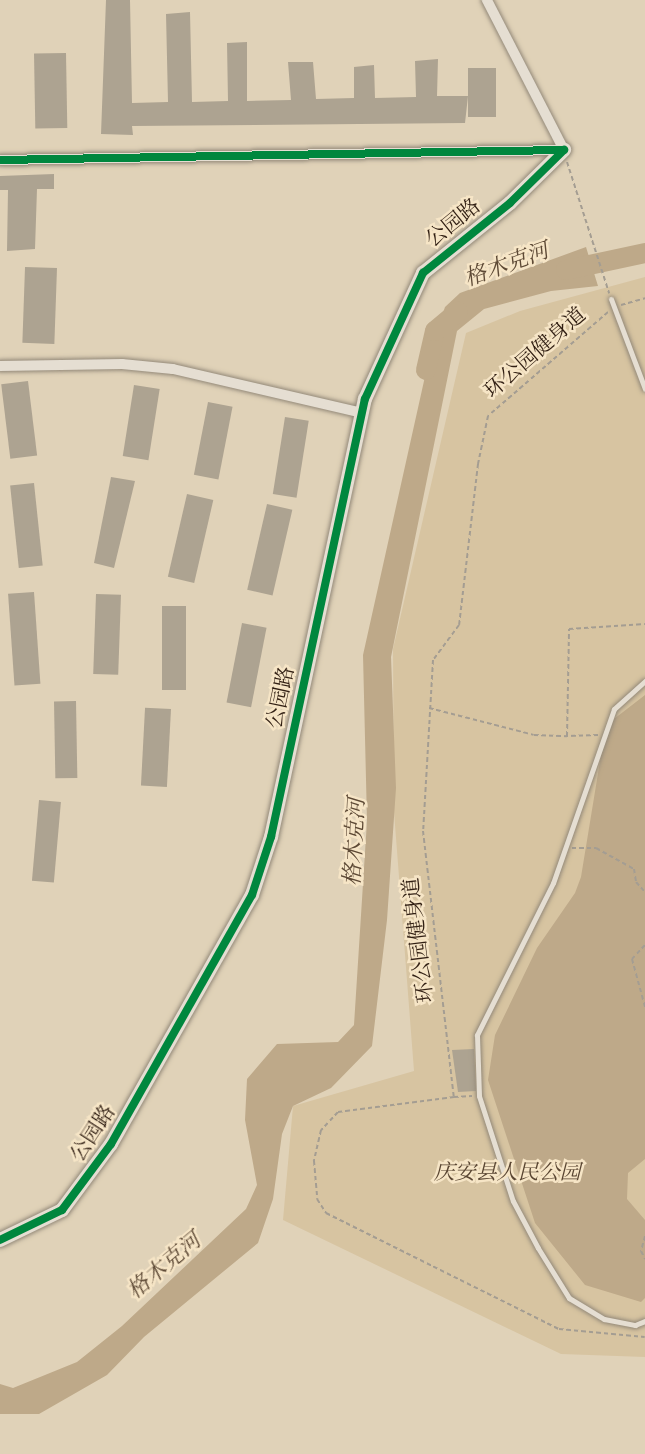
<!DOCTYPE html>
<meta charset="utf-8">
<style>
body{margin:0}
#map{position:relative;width:645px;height:1454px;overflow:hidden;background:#e0d2b8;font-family:Vollkorn,"Noto Serif SC",serif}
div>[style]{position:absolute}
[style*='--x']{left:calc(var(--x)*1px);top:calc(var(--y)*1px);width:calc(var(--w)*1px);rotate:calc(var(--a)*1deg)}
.green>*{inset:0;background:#d7c4a1}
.water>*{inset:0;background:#bea989}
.river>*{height:20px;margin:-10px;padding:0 10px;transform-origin:10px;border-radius:10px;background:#bea989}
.building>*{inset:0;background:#ada391;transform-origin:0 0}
.path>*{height:2px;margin-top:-1px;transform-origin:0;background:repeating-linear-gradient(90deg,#a49d92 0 4.5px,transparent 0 7.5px)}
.roads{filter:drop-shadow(0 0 2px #938979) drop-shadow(0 0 2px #938979)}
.service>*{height:5px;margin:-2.5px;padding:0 2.5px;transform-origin:2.5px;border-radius:2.5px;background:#e5ded2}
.minor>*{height:10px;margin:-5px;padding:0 5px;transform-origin:5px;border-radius:5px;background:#e5ded2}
.tertiary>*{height:14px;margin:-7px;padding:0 7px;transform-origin:7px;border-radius:7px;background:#e5ded2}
.cycleway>*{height:8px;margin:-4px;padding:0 4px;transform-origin:4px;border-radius:4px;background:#00873e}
span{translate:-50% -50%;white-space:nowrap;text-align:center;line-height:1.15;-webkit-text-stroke:5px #f6e5c6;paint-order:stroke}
.street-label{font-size:21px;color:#311f13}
.park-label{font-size:21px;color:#594532;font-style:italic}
.water-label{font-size:22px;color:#5d4935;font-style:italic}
</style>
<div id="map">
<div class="green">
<i style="clip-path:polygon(645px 277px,645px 1357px,561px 1354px,283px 1220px,293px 1106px,414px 1071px,394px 812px,393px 649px,466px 333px,520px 311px)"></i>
</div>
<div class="water">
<i style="clip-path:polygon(586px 247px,598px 286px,551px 291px,484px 309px,457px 331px,391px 657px,396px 788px,387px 920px,372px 1046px,331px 1088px,293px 1106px,282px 1134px,273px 1199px,258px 1243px,144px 1337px,107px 1375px,39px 1414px,0 1414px,0 1384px,13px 1388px,77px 1362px,122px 1326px,246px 1209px,257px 1185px,245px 1120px,247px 1079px,277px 1044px,338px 1042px,354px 1025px,367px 821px,363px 655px,432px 345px,445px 307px,460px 293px)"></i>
<i style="clip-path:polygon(645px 695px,645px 1159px,628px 1173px,627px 1199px,645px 1220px,645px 1298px,641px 1302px,585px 1285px,535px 1223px,488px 1080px,495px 1035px,537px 948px,575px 893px,581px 877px,601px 755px,614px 719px)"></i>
</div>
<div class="river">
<i style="--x:566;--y:270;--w:81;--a:-12.1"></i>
<i style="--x:426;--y:370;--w:40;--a:-77"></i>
<i style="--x:435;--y:331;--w:30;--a:-40"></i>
</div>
<div class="building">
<i style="clip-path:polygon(106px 0,130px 0,132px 103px,168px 102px,166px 14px,190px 12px,192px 102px,228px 101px,227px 43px,247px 42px,247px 101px,291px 100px,288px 62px,313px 62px,316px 99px,354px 98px,354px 67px,374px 65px,375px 98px,416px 97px,415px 61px,438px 59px,437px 96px,468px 96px,465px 123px,132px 126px,133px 135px,101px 134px)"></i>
<i style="left:66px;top:53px;width:75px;height:32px;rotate:89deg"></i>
<i style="left:468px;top:68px;width:28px;height:49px"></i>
<i style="clip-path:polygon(54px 174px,54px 189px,37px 189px,35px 249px,7px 251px,8px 190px,0 190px,0 176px)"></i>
<i style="left:57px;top:268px;width:76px;height:32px;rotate:92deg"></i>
<i style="left:28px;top:381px;width:75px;height:27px;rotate:83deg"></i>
<i style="left:134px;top:385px;width:26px;height:72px;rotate:9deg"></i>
<i style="left:208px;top:402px;width:25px;height:74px;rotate:11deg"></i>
<i style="left:285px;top:417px;width:24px;height:78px;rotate:9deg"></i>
<i style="clip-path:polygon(111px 477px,135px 481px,114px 568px,94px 563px)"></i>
<i style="left:34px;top:483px;width:83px;height:24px;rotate:84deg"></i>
<i style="left:187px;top:494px;width:27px;height:85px;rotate:13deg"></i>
<i style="left:267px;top:504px;width:26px;height:88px;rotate:13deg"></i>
<i style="left:34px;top:592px;width:92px;height:26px;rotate:86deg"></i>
<i style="left:96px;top:594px;width:25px;height:80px;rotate:2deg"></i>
<i style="left:162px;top:606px;width:24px;height:84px"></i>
<i style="left:242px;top:623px;width:25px;height:81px;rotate:11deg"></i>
<i style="left:76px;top:701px;width:77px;height:22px;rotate:89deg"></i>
<i style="left:171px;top:709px;width:78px;height:26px;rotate:93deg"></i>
<i style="left:39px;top:800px;width:22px;height:81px;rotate:5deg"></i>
<i style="clip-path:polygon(474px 1049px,476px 1091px,458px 1092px,452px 1050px)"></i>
</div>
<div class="path">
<i style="--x:567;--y:162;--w:138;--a:72.2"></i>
<i style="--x:621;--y:305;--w:25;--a:-16"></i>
<i style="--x:608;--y:312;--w:159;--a:139.1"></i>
<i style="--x:488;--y:416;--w:49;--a:101.8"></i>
<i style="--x:478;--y:464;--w:162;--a:96.7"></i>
<i style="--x:459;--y:625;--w:44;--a:126.6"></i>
<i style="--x:433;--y:660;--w:171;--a:93.3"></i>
<i style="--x:423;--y:831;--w:268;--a:83.4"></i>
<i style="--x:454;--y:1097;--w:117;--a:172.6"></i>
<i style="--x:338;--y:1112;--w:25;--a:133"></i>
<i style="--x:321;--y:1130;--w:32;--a:103"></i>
<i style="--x:314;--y:1161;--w:38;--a:85"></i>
<i style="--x:317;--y:1199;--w:17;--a:57"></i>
<i style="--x:326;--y:1213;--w:260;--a:26.5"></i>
<i style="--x:559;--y:1329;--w:86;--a:5.3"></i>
<i style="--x:429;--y:708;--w:108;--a:14.4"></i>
<i style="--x:534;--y:735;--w:33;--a:2"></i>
<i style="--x:598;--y:735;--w:31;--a:178"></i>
<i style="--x:567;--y:736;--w:107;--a:-88.9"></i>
<i style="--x:569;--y:629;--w:76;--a:-3.8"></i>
<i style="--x:572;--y:848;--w:24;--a:0"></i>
<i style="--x:596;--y:848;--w:43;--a:28.9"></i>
<i style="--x:634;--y:869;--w:13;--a:81"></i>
<i style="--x:636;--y:882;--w:13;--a:48"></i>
<i style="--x:645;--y:945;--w:19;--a:133"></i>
<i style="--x:632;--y:959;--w:50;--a:74.8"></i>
<i style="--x:454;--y:1097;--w:18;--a:-3"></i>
<i style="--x:645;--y:1236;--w:16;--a:105"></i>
<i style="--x:641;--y:1251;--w:9;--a:63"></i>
</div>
<div class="roads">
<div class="service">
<i style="--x:611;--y:299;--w:96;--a:69.3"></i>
<i style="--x:645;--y:681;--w:42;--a:137.9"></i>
<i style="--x:614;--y:709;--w:184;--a:109.3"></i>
<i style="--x:553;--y:883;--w:170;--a:116.6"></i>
<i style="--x:477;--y:1035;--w:61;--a:88.1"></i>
<i style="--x:479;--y:1096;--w:110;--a:72.1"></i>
<i style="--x:513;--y:1201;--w:53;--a:62"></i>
<i style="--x:538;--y:1248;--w:59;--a:58.2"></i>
<i style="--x:569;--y:1298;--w:41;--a:31"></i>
<i style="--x:604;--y:1319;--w:32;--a:11"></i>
<i style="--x:635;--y:1325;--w:11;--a:-22"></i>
</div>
<div class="minor">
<i style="--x:0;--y:160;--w:564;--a:-1.02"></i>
<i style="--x:564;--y:150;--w:169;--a:-117.2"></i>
<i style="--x:0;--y:366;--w:122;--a:-0.9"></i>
<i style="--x:122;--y:364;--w:51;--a:5.6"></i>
<i style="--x:173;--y:369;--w:194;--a:13.1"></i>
</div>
<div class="tertiary">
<i style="--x:0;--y:1240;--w:69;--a:-25.8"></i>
<i style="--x:62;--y:1210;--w:82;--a:-53.4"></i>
<i style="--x:111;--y:1144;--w:286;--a:-60.5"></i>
<i style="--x:252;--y:895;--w:61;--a:-71.9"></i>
<i style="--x:271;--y:837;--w:448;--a:-77.9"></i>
<i style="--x:365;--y:399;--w:139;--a:-65.3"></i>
<i style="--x:423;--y:273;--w:112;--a:-38.8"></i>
<i style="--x:510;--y:203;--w:76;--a:-44.5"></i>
</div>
</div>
<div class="cycleway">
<i style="--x:0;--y:160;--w:564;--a:-1.02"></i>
<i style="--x:0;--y:1240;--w:69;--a:-25.8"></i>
<i style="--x:62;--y:1210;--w:82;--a:-53.4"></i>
<i style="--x:111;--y:1144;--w:286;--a:-60.5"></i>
<i style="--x:252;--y:895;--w:61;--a:-71.9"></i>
<i style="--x:271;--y:837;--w:448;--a:-77.9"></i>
<i style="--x:365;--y:399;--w:139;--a:-65.3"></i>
<i style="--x:423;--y:273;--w:112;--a:-38.8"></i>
<i style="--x:510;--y:203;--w:76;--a:-44.5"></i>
</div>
<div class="street-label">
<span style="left:454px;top:224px;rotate:-39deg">公园路</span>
<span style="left:536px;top:354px;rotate:-41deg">环公园健身道</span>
<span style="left:282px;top:698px;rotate:-78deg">公园路</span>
<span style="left:420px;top:940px;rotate:-97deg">环公园健身道</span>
<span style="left:94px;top:1134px;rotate:-57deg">公园路</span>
</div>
<div class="park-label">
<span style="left:507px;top:1174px">庆安县人民公园</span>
</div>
<div class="water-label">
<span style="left:507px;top:266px;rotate:-20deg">格木克河</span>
<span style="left:356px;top:842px;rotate:-87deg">格木克河</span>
<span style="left:165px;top:1267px;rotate:-40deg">格木克河</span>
</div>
</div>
